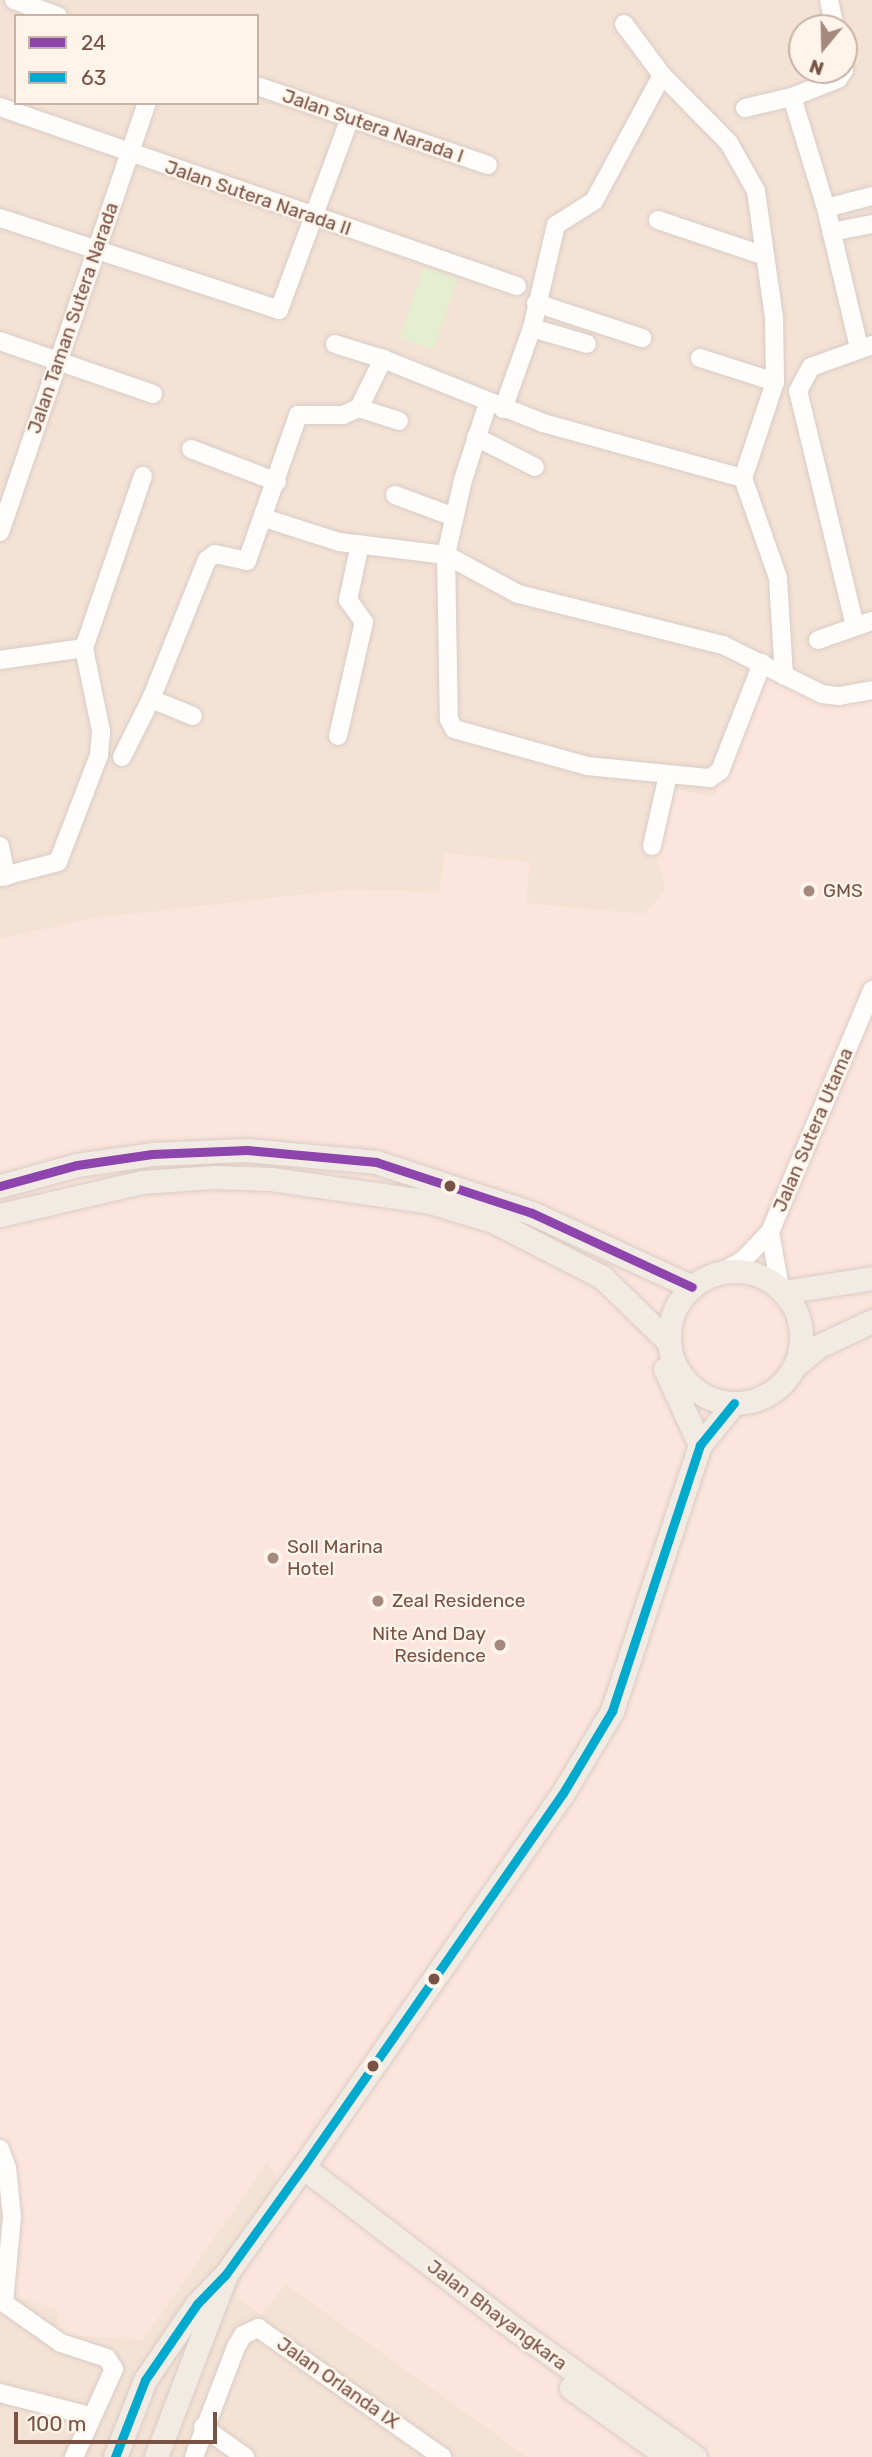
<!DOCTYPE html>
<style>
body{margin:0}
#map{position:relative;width:872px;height:2457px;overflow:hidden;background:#f8efe7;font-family:Rubik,sans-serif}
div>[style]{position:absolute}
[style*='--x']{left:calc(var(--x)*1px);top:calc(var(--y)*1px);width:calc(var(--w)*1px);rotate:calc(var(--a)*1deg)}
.residential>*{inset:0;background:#f4e2d5}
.commercial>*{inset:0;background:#fce5dd}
.green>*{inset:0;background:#e5eed0;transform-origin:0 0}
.roads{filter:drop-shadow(0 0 2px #d9ccc5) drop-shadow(0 0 2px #d9ccc5)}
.minor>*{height:18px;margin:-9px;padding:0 9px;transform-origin:9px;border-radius:9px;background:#fefdfb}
.major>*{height:23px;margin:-11.5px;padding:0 11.5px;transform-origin:11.5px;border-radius:11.5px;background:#f2ebe4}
.major>.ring{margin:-11.5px;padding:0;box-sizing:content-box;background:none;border:23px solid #f2ebe4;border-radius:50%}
.bus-1>*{height:9px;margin:-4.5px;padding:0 4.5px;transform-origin:4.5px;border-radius:4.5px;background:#8e44ad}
.bus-2>*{height:9px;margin:-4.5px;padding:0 4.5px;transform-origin:4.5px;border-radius:4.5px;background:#00a9ce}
.dots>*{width:19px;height:19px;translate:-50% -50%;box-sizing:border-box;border:4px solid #fff4e9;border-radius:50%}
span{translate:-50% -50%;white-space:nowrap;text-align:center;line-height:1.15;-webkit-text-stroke:5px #fff4e9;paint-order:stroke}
.street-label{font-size:19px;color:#785245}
.poi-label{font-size:19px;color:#785245}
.left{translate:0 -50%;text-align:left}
.right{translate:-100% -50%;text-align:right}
.legend{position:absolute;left:14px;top:14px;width:245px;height:91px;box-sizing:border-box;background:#fff4e9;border:2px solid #c9b3a7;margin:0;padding:9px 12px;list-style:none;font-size:21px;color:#785245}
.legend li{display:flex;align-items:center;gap:14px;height:35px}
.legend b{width:35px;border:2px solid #c9b3a7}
.north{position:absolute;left:788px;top:14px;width:70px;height:70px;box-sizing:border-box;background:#fff4e9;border:2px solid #c9b3a7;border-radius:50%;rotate:199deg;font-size:19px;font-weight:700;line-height:28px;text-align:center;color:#785245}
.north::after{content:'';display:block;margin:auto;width:24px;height:32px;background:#a5897e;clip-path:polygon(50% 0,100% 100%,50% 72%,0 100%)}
.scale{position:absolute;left:14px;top:2412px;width:203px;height:32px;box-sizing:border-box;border:4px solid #785245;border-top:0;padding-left:9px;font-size:21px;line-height:24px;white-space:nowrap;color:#785245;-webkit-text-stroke:5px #fff4e9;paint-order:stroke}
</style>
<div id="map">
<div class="residential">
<i style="clip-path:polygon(evenodd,0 0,872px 0,872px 2457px,0 2457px,0 0,16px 16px,257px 16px,257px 103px,16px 103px,16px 16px,0 0,802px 28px,844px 28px,844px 70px,802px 70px,802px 28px)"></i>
</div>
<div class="commercial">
<i style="clip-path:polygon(762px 674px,803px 694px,872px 695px,872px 2457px,527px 2457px,285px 2284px,262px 2315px,236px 2296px,244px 2273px,293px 2203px,267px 2163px,143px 2340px,57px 2334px,58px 2310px,14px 2296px,20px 2234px,5px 2143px,0 2140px,0 939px,93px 918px,343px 890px,439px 891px,445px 853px,530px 862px,526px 903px,644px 914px,666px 889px,655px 852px,670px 788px,714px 797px)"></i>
</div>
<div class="green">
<i style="left:424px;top:267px;width:36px;height:75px;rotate:19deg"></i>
</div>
<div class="roads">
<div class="minor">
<i style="--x:14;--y:0;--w:47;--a:20"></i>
<i style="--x:829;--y:0;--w:29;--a:78"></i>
<i style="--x:624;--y:24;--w:64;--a:53.3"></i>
<i style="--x:662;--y:75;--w:95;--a:45.4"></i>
<i style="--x:729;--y:143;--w:55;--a:60.6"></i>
<i style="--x:756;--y:191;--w:128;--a:81.9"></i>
<i style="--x:774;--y:318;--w:64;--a:89.1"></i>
<i style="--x:257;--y:86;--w:244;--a:18.9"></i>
<i style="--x:792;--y:97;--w:116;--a:73"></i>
<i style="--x:826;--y:208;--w:144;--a:76.7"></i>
<i style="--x:0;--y:107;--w:547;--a:19.1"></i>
<i style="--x:745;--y:108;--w:48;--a:-13.2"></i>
<i style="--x:792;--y:97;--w:49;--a:-21.4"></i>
<i style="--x:838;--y:79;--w:11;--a:-56"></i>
<i style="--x:826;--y:208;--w:48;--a:-14.6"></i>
<i style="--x:0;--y:218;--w:294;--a:18.2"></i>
<i style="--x:279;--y:310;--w:205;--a:-69.7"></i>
<i style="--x:658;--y:220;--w:113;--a:18.6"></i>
<i style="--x:831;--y:232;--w:42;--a:-11"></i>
<i style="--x:536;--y:303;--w:112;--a:18.3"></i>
<i style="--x:532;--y:328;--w:57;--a:16.2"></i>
<i style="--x:0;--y:341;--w:162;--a:19.1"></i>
<i style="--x:335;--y:344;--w:50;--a:17.4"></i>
<i style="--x:700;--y:358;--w:79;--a:17.7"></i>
<i style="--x:775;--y:382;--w:101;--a:108.4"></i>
<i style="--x:488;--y:403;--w:81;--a:108"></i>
<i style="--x:463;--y:480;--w:77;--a:102.8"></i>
<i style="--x:446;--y:555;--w:82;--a:28.4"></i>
<i style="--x:518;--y:594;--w:211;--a:14"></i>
<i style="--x:723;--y:645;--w:110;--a:26.3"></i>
<i style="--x:822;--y:694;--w:17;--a:7"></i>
<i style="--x:839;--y:696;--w:34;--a:-10"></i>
<i style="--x:359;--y:408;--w:42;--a:18"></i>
<i style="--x:503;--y:409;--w:86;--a:-70.3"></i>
<i style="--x:532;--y:328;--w:106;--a:-76.9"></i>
<i style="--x:556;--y:225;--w:45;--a:-32.3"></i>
<i style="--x:594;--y:201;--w:143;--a:-61.6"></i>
<i style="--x:476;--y:437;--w:66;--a:27"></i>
<i style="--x:191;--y:449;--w:92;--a:21"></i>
<i style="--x:395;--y:495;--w:63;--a:20.4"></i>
<i style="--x:264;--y:518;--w:79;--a:17.7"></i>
<i style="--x:339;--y:542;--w:108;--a:6.9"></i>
<i style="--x:446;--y:555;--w:164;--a:89"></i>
<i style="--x:449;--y:719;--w:11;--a:63"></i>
<i style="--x:454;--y:729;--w:138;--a:15.5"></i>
<i style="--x:587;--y:766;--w:124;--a:5.6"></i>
<i style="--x:710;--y:778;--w:12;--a:-35"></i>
<i style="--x:720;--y:771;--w:116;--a:-68.7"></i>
<i style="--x:0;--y:532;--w:453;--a:-71.1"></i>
<i style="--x:855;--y:626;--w:242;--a:-103.6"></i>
<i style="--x:798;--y:391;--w:27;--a:-62"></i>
<i style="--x:811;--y:367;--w:65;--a:-19.8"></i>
<i style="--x:818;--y:640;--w:57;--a:-19.4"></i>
<i style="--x:0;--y:660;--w:85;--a:-8.1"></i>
<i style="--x:151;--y:699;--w:45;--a:22"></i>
<i style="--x:338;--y:736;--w:117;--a:-77.2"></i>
<i style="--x:364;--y:622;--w:27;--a:-126"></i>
<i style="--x:348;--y:600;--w:57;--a:-77.9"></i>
<i style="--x:122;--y:757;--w:65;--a:-63.4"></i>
<i style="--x:151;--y:699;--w:150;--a:-68.1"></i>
<i style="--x:207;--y:560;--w:10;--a:-37"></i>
<i style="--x:215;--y:554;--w:33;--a:12"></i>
<i style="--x:247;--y:561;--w:155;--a:-70.7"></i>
<i style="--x:298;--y:415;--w:45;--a:0"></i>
<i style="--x:343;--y:415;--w:17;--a:-24"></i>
<i style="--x:359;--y:408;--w:55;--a:-63.9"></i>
<i style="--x:383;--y:359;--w:172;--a:21.8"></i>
<i style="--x:543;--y:423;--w:207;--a:15.4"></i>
<i style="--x:743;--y:478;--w:106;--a:70.7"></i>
<i style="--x:778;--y:578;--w:98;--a:86.5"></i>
<i style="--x:0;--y:846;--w:31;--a:79"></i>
<i style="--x:652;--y:846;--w:73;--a:-77.3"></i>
<i style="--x:0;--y:877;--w:60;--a:-14.5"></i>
<i style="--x:58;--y:862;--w:115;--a:-69"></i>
<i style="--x:99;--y:755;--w:24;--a:-85"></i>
<i style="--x:101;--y:731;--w:85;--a:-101.6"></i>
<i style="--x:84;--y:648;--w:182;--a:-71.1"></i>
<i style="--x:770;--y:1232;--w:57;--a:79.9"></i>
<i style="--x:720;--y:1273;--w:26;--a:-29"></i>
<i style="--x:743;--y:1260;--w:39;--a:-46"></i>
<i style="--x:770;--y:1232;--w:263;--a:-67.1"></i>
<i style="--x:0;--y:2149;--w:20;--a:70"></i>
<i style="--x:7;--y:2168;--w:49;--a:84.2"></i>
<i style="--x:12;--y:2217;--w:86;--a:95.3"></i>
<i style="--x:4;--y:2303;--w:70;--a:35.1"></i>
<i style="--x:61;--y:2343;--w:48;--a:18.1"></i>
<i style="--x:107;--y:2358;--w:13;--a:58"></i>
<i style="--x:114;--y:2369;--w:97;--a:114.4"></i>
<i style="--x:0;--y:2393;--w:93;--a:14.3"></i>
<i style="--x:203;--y:2427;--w:52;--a:35.5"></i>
<i style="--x:194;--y:2457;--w:118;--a:-69.1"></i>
<i style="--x:236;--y:2347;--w:14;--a:-60"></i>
<i style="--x:243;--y:2335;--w:17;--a:-25"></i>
<i style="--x:258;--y:2328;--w:225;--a:35"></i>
</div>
<div class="major">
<i style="--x:0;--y:1186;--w:80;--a:-15.3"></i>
<i style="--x:77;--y:1165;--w:76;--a:-8.3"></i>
<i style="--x:152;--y:1154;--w:95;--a:-2.4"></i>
<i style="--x:247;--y:1150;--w:130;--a:5.3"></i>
<i style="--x:376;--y:1162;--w:164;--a:18.1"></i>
<i style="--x:532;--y:1213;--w:176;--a:24.8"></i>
<i style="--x:0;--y:1215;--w:146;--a:-13.1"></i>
<i style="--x:142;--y:1182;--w:73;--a:-3.9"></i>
<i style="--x:215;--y:1177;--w:56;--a:2"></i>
<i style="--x:271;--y:1179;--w:161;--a:8.2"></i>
<i style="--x:430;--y:1202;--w:66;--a:16.8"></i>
<i style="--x:493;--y:1221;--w:123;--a:27.2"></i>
<i style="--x:602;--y:1277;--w:93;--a:44.1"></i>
<i class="ring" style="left:669px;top:1271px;width:109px;height:109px"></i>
<i style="--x:783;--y:1292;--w:90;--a:-8.9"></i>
<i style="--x:796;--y:1365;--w:30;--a:-40"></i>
<i style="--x:819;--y:1346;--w:59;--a:-25.3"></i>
<i style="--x:665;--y:1369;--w:84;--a:65.3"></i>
<i style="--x:303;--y:2167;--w:272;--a:37.4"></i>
<i style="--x:519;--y:2332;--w:216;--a:35.4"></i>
<i style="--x:571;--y:2388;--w:119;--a:35.4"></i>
<i style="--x:115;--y:2457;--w:83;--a:-68.7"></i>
<i style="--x:145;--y:2380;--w:92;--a:-55.6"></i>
<i style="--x:197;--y:2304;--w:42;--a:-46"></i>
<i style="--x:226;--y:2274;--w:132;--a:-54.3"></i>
<i style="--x:303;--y:2167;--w:455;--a:-55.2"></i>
<i style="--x:563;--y:1793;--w:96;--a:-59.1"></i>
<i style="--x:612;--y:1711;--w:280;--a:-71.7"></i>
<i style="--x:700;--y:1445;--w:54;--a:-51"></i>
<i style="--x:156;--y:2457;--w:190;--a:-69"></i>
</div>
</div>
<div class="bus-1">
<i style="--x:0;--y:1186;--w:80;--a:-15.3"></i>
<i style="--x:77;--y:1165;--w:76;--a:-8.3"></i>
<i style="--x:152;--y:1154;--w:95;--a:-2.4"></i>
<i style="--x:247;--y:1150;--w:130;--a:5.3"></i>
<i style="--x:376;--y:1162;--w:164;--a:18.1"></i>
<i style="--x:532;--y:1213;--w:176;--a:24.8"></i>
</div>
<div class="bus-2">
<i style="--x:115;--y:2457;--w:83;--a:-68.7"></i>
<i style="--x:145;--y:2380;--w:92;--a:-55.6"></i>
<i style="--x:197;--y:2304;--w:42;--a:-46"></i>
<i style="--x:226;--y:2274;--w:132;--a:-54.3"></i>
<i style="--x:303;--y:2167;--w:455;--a:-55.2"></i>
<i style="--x:563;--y:1793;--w:96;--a:-59.1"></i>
<i style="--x:612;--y:1711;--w:280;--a:-71.7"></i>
<i style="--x:700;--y:1445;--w:54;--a:-51"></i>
</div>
<div class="dots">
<i style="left:809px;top:891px;background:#a5897e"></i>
<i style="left:450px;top:1186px;background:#785245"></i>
<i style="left:273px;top:1558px;background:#a5897e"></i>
<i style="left:378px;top:1601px;background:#a5897e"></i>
<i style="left:500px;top:1645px;background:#a5897e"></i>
<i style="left:434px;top:1979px;background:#785245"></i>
<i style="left:373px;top:2066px;background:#785245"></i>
</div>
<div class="street-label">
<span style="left:373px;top:126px;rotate:19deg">Jalan Sutera Narada I</span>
<span style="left:258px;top:198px;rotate:19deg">Jalan Sutera Narada II</span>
<span style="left:73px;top:318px;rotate:-71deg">Jalan Taman Sutera Narada</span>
<span style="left:813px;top:1130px;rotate:-67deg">Jalan Sutera Utama</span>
<span style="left:497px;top:2315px;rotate:37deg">Jalan Bhayangkara</span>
<span style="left:338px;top:2383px;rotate:35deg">Jalan Orlanda IX</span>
</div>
<div class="poi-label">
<span class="left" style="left:823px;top:891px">GMS</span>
<span class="left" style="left:287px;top:1558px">Soll Marina<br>Hotel</span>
<span class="left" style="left:392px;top:1601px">Zeal Residence</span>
<span class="right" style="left:486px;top:1645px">Nite And Day<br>Residence</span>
</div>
<ul class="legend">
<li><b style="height:9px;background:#8e44ad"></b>24</li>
<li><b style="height:9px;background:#00a9ce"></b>63</li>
</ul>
<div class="north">N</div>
<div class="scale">100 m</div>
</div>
